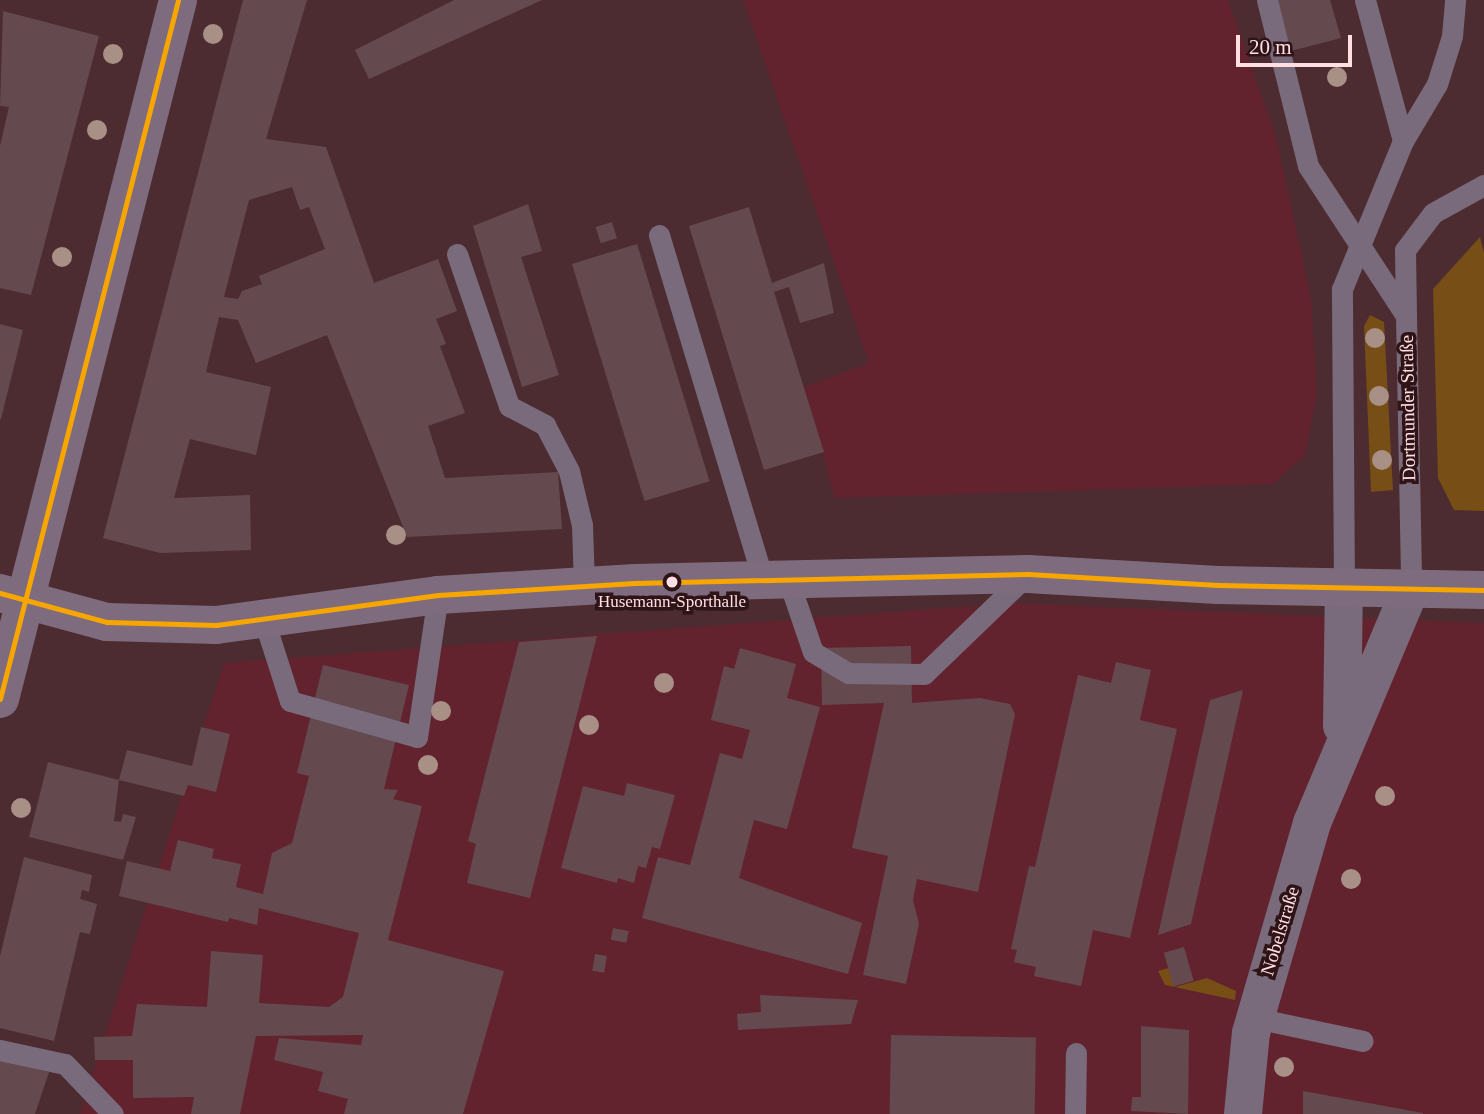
<!DOCTYPE html>
<meta charset="utf-8">
<style>
body{margin:0}
#map{position:relative;width:1484px;height:1114px;overflow:hidden;background:#4c2c31;font-family:Georgia,serif}
div>[style]{position:absolute}
[style*='--x']{left:calc(var(--x)*1px);top:calc(var(--y)*1px);width:calc(var(--w)*1px);rotate:calc(var(--a)*1deg)}
.built>*{inset:0;background:#62232e}
.green>*{inset:0;background:#764e16}
.building>*{inset:0;background:#644a4e;transform-origin:0 0}
.lane>*{height:21px;margin:-10.5px;padding:0 10.5px;transform-origin:10.5px;border-radius:10.5px;background:#796b7b}
.street>*{height:38px;margin:-19px;padding:0 19px;transform-origin:19px;border-radius:19px;background:#796b7b}
.secondary>*{height:38px;margin:-19px;padding:0 19px;transform-origin:19px;border-radius:19px;background:#7f6b7e}
.bus-1>*{height:5px;margin:-2.5px;padding:0 2.5px;transform-origin:2.5px;border-radius:2.5px;background:#f7a600}
.trees>*{width:20px;height:20px;margin:-10px;border-radius:50%;background:#a89086}
.dots>*{width:19px;height:19px;translate:-50% -50%;box-sizing:border-box;border:4px solid #2e1417;border-radius:50%}
span{translate:-50% -50%;white-space:nowrap;text-align:center;line-height:1.15;-webkit-text-stroke:7px #2e1417;paint-order:stroke}
.bus-label{font-size:17px;color:#ffdfe2}
.street-label{font-size:19px;color:#ffdfe2}
.scale{position:absolute;left:1236px;top:35px;width:116px;height:32px;box-sizing:border-box;border:4px solid #ffdfe2;border-top:0;padding-left:9px;font-size:21px;line-height:24px;white-space:nowrap;color:#ffdfe2;-webkit-text-stroke:5px #2e1417;paint-order:stroke}
</style>
<div id="map">
<div class="built">
<i style="clip-path:polygon(743px 0,1228px 0,1275px 133px,1311px 297px,1317px 394px,1305px 455px,1273px 484px,835px 498px,804px 387px,869px 363px)"></i>
<i style="clip-path:polygon(1011px 603px,1484px 623px,1484px 1114px,80px 1114px,224px 663px)"></i>
</div>
<div class="green">
<i style="clip-path:polygon(1480px 237px,1484px 253px,1484px 511px,1454px 510px,1438px 478px,1433px 289px)"></i>
<i style="clip-path:polygon(1370px 315px,1384px 322px,1393px 490px,1371px 492px,1364px 326px)"></i>
<i style="clip-path:polygon(1169px 968px,1175px 987px,1207px 978px,1236px 991px,1235px 1000px,1165px 985px,1158px 971px)"></i>
</div>
<div class="building">
<i style="clip-path:polygon(evenodd,243px 0,307px 0,266px 139px,326px 147px,374px 283px,438px 259px,457px 311px,436px 319px,446px 344px,440px 346px,465px 413px,428px 426px,445px 478px,558px 472px,562px 529px,407px 537px,327px 335px,256px 363px,238px 320px,219px 317px,206px 372px,271px 387px,256px 455px,190px 439px,174px 498px,250px 495px,251px 550px,160px 553px,103px 538px,243px 0,292px 187px,300px 210px,309px 207px,325px 249px,259px 276px,262px 284px,242px 291px,238px 299px,224px 297px,249px 200px,292px 187px)"></i>
<i style="clip-path:polygon(454px 0,542px 0,369px 79px,355px 50px)"></i>
<i style="clip-path:polygon(1277px 0,1330px 0,1341px 38px,1291px 51px)"></i>
<i style="clip-path:polygon(3px 11px,99px 36px,31px 295px,0 288px,0 146px,9px 107px,0 106px)"></i>
<i style="clip-path:polygon(528px 204px,542px 251px,521px 257px,559px 375px,522px 387px,473px 226px)"></i>
<i style="clip-path:polygon(749px 207px,772px 283px,824px 263px,834px 313px,800px 323px,789px 287px,774px 292px,824px 452px,764px 470px,689px 226px)"></i>
<i style="left:612px;top:222px;width:17px;height:17px;rotate:73deg"></i>
<i style="left:637px;top:244px;width:248px;height:68px;rotate:73deg"></i>
<i style="clip-path:polygon(0 324px,23px 330px,1px 419px,0 419px)"></i>
<i style="clip-path:polygon(597px 636px,530px 898px,467px 883px,476px 844px,468px 841px,519px 642px)"></i>
<i style="clip-path:polygon(911px 646px,912px 703px,980px 698px,1010px 704px,1015px 714px,978px 892px,917px 879px,913px 900px,919px 924px,906px 984px,863px 975px,888px 856px,852px 848px,884px 703px,822px 705px,821px 648px)"></i>
<i style="clip-path:polygon(740px 648px,796px 664px,787px 698px,820px 707px,787px 829px,754px 820px,739px 878px,862px 923px,848px 974px,642px 918px,658px 857px,690px 865px,720px 753px,742px 759px,750px 730px,711px 720px,724px 666px,734px 669px)"></i>
<i style="clip-path:polygon(1116px 662px,1151px 670px,1140px 720px,1177px 729px,1130px 938px,1093px 930px,1081px 986px,1034px 976px,1036px 967px,1014px 962px,1017px 950px,1011px 949px,1029px 866px,1035px 867px,1078px 675px,1111px 683px)"></i>
<i style="clip-path:polygon(323px 665px,409px 685px,384px 789px,398px 790px,393px 799px,422px 806px,388px 940px,504px 971px,463px 1114px,344px 1114px,348px 1099px,318px 1091px,323px 1072px,274px 1060px,279px 1038px,361px 1045px,363px 1035px,256px 1036px,240px 1114px,191px 1114px,194px 1097px,133px 1098px,133px 1060px,95px 1060px,94px 1037px,132px 1036px,137px 1004px,207px 1007px,211px 951px,263px 955px,259px 1003px,329px 1007px,343px 997px,359px 933px,259px 908px,257px 925px,229px 918px,228px 922px,119px 896px,127px 861px,170px 871px,178px 840px,214px 849px,212px 858px,241px 864px,236px 887px,263px 894px,272px 853px,292px 843px,309px 776px,297px 773px)"></i>
<i style="clip-path:polygon(1243px 690px,1191px 924px,1158px 935px,1210px 700px)"></i>
<i style="clip-path:polygon(201px 727px,230px 734px,216px 792px,188px 785px,184px 796px,119px 780px,114px 821px,121px 822px,123px 814px,136px 817px,123px 860px,29px 837px,48px 762px,119px 780px,127px 750px,192px 766px)"></i>
<i style="clip-path:polygon(627px 783px,675px 795px,660px 849px,652px 847px,646px 868px,638px 866px,634px 883px,618px 878px,617px 883px,561px 868px,583px 786px,624px 796px)"></i>
<i style="clip-path:polygon(24px 857px,92px 875px,89px 892px,82px 890px,80px 899px,97px 904px,90px 934px,80px 932px,54px 1041px,0 1028px,0 956px)"></i>
<i style="left:613px;top:928px;width:16px;height:12px;rotate:11deg"></i>
<i style="left:1184px;top:947px;width:35px;height:21px;rotate:74deg"></i>
<i style="left:595px;top:954px;width:12px;height:17px;rotate:9deg"></i>
<i style="clip-path:polygon(760px 995px,858px 1000px,851px 1024px,738px 1030px,737px 1014px,761px 1012px)"></i>
<i style="clip-path:polygon(1141px 1026px,1189px 1030px,1188px 1114px,1131px 1111px,1132px 1097px,1141px 1097px)"></i>
<i style="left:891px;top:1035px;width:145px;height:79px;rotate:1deg"></i>
<i style="clip-path:polygon(0 1060px,49px 1072px,35px 1114px,0 1114px)"></i>
<i style="clip-path:polygon(1303px 1091px,1423px 1113px,1423px 1114px,1303px 1114px)"></i>
</div>
<div class="lane">
<i style="--x:1267;--y:0;--w:171;--a:76.1"></i>
<i style="--x:1308;--y:166;--w:179;--a:56.8"></i>
<i style="--x:1406;--y:316;--w:271;--a:88.9"></i>
<i style="--x:1365;--y:0;--w:146;--a:74.9"></i>
<i style="--x:659;--y:235;--w:360;--a:73.2"></i>
<i style="--x:457;--y:254;--w:161;--a:71.1"></i>
<i style="--x:509;--y:406;--w:41;--a:27.8"></i>
<i style="--x:545;--y:425;--w:52;--a:62.4"></i>
<i style="--x:569;--y:471;--w:56;--a:76.5"></i>
<i style="--x:582;--y:525;--w:61;--a:88.1"></i>
<i style="--x:1406;--y:314;--w:64;--a:-90.9"></i>
<i style="--x:1405;--y:250;--w:46;--a:-52.9"></i>
<i style="--x:1433;--y:213;--w:58;--a:-28.8"></i>
<i style="--x:788;--y:579;--w:77;--a:71.1"></i>
<i style="--x:813;--y:652;--w:41;--a:31"></i>
<i style="--x:848;--y:673;--w:76;--a:0.8"></i>
<i style="--x:924;--y:674;--w:144;--a:-43.9"></i>
<i style="--x:1344;--y:588;--w:299;--a:-90.4"></i>
<i style="--x:1342;--y:289;--w:160;--a:-67.6"></i>
<i style="--x:1403;--y:141;--w:66;--a:-59.2"></i>
<i style="--x:1437;--y:84;--w:50;--a:-72.6"></i>
<i style="--x:1452;--y:36;--w:36;--a:-85"></i>
<i style="--x:263;--y:617;--w:88;--a:72.2"></i>
<i style="--x:290;--y:701;--w:132;--a:15.8"></i>
<i style="--x:417;--y:737;--w:144;--a:-81.6"></i>
<i style="--x:1255;--y:1018;--w:110;--a:12"></i>
<i style="--x:0;--y:1050;--w:66;--a:12.2"></i>
<i style="--x:65;--y:1064;--w:69;--a:46.2"></i>
<i style="--x:1075;--y:1114;--w:61;--a:-89.1"></i>
</div>
<div class="street">
<i style="--x:1342;--y:726;--w:138;--a:-89.2"></i>
<i style="--x:1243;--y:1114;--w:81;--a:-84.4"></i>
<i style="--x:1251;--y:1033;--w:219;--a:-73.8"></i>
<i style="--x:1312;--y:823;--w:256;--a:-67.2"></i>
</div>
<div class="secondary">
<i style="--x:0;--y:593;--w:111;--a:15.2"></i>
<i style="--x:107;--y:622;--w:109;--a:1.6"></i>
<i style="--x:216;--y:625;--w:224;--a:-7.7"></i>
<i style="--x:438;--y:595;--w:197;--a:-3.5"></i>
<i style="--x:635;--y:583;--w:393;--a:-1.3"></i>
<i style="--x:1028;--y:574;--w:190;--a:3.3"></i>
<i style="--x:1218;--y:585;--w:266;--a:1.1"></i>
<i style="--x:0;--y:699;--w:721;--a:-75.71"></i>
</div>
<div class="bus-1">
<i style="--x:0;--y:593;--w:111;--a:15.2"></i>
<i style="--x:107;--y:622;--w:109;--a:1.6"></i>
<i style="--x:216;--y:625;--w:224;--a:-7.7"></i>
<i style="--x:438;--y:595;--w:197;--a:-3.5"></i>
<i style="--x:635;--y:583;--w:393;--a:-1.3"></i>
<i style="--x:1028;--y:574;--w:190;--a:3.3"></i>
<i style="--x:1218;--y:585;--w:266;--a:1.1"></i>
<i style="--x:0;--y:699;--w:721;--a:-75.71"></i>
</div>
<div class="trees">
<i style="left:213px;top:34px"></i>
<i style="left:113px;top:54px"></i>
<i style="left:1337px;top:77px"></i>
<i style="left:97px;top:130px"></i>
<i style="left:62px;top:257px"></i>
<i style="left:1375px;top:338px"></i>
<i style="left:1379px;top:396px"></i>
<i style="left:1382px;top:460px"></i>
<i style="left:396px;top:535px"></i>
<i style="left:664px;top:683px"></i>
<i style="left:441px;top:711px"></i>
<i style="left:589px;top:725px"></i>
<i style="left:428px;top:765px"></i>
<i style="left:1385px;top:796px"></i>
<i style="left:21px;top:808px"></i>
<i style="left:1351px;top:879px"></i>
<i style="left:1284px;top:1067px"></i>
</div>
<div class="dots">
<i style="left:672px;top:582px;background:#ffdfe2"></i>
</div>
<div class="bus-label">
<span style="left:672px;top:602px">Husemann-Sporthalle</span>
</div>
<div class="street-label">
<span style="left:1408px;top:408px;rotate:-91deg">Dortmunder Straße</span>
<span style="left:1280px;top:931px;rotate:-73deg">Nobelstraße</span>
</div>
<div class="scale">20 m</div>
</div>
